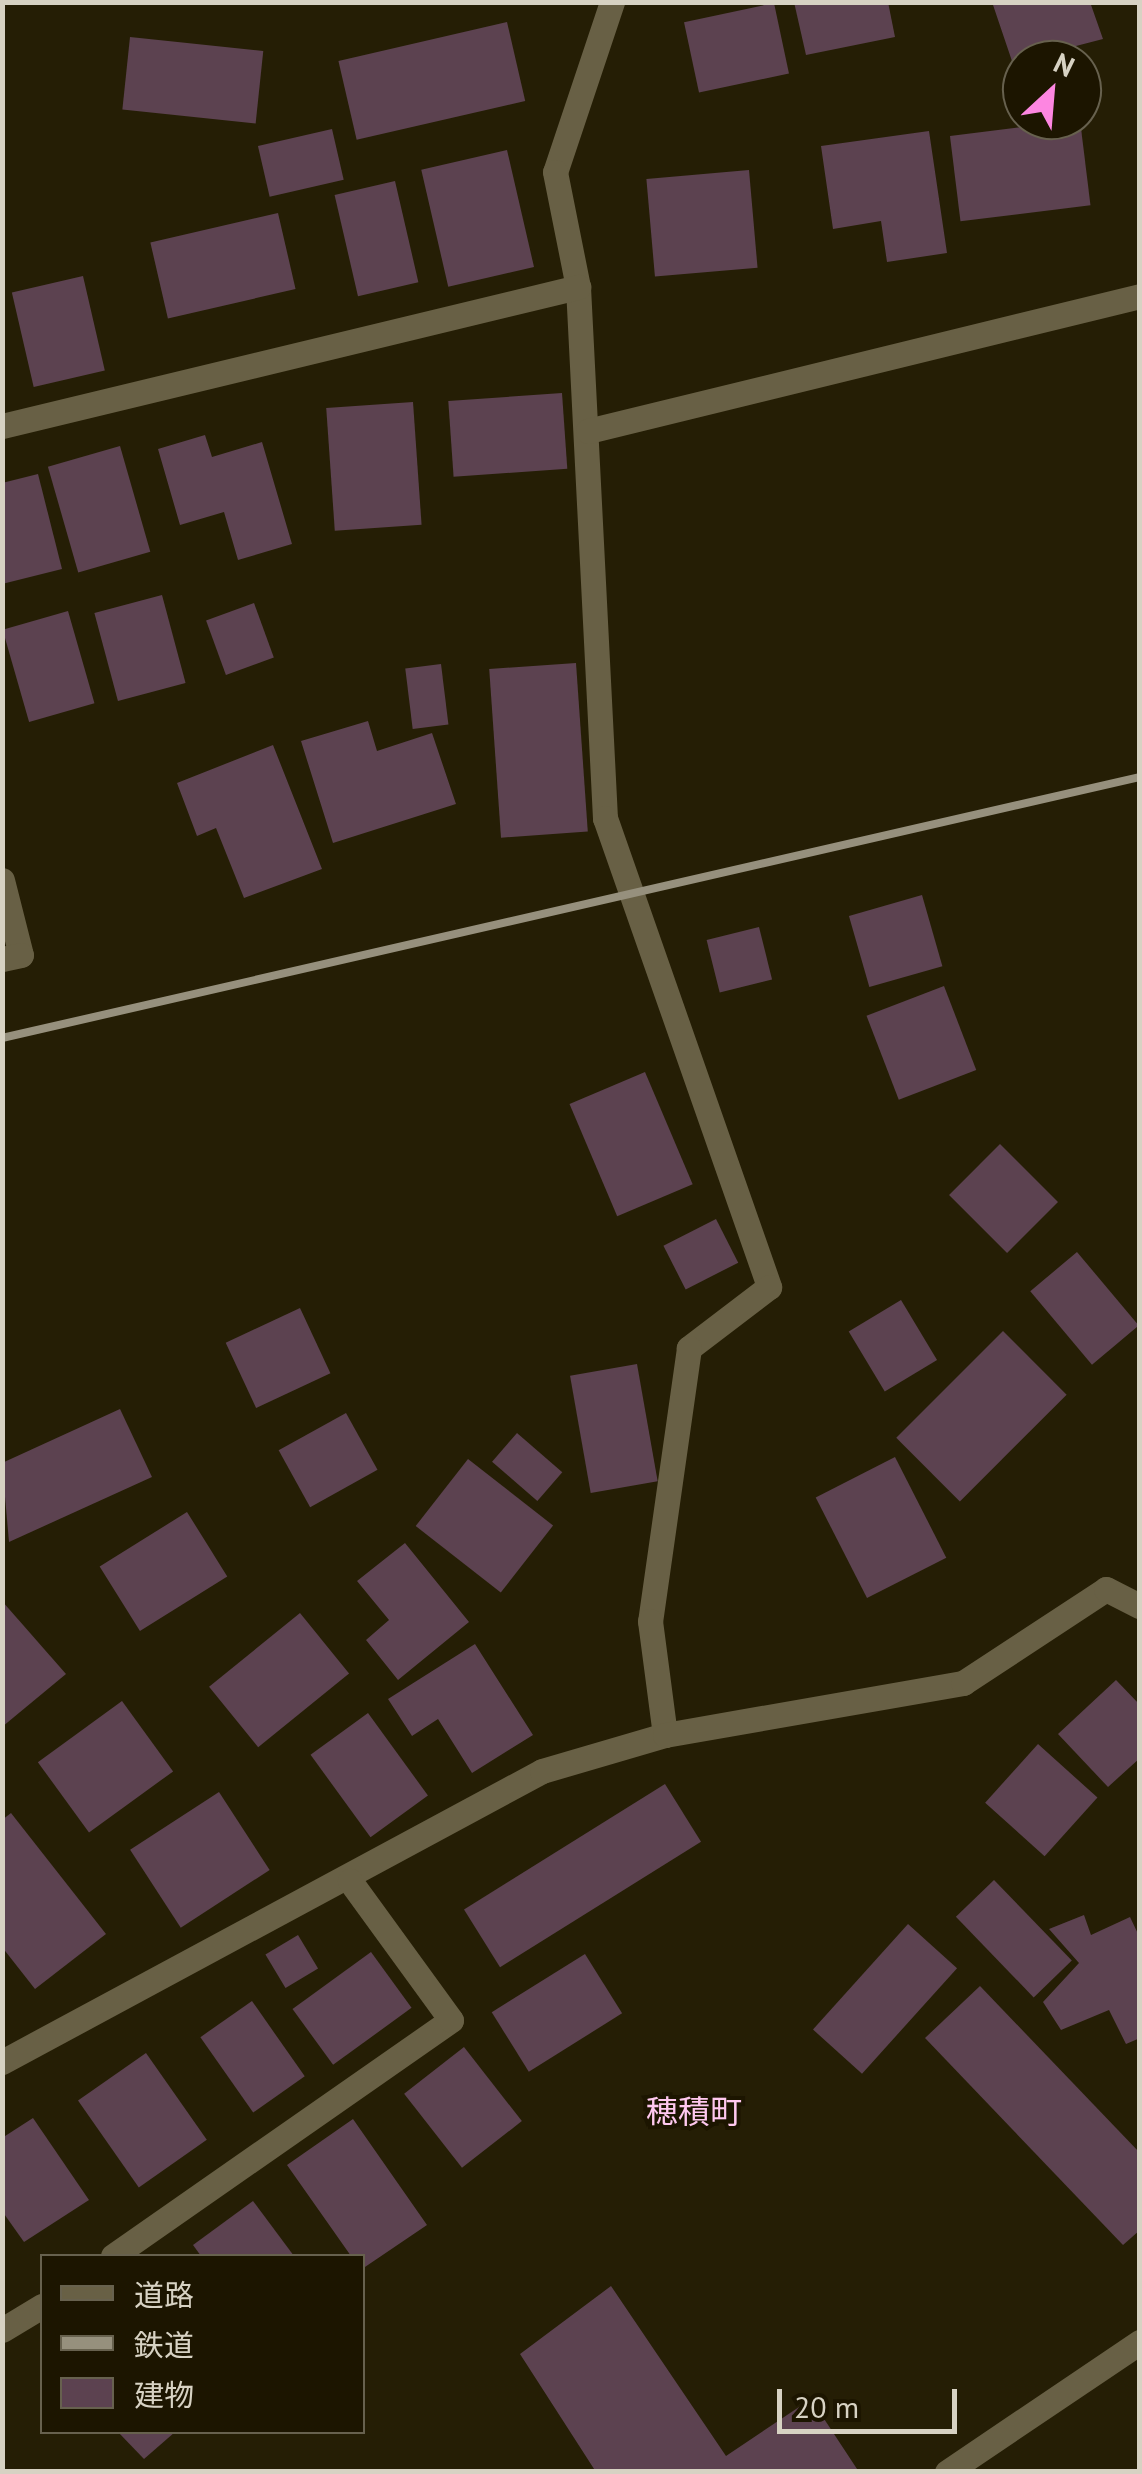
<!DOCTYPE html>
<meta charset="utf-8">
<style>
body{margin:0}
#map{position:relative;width:1142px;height:2474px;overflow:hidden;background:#251e05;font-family:"PT Sans","Noto Sans JP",sans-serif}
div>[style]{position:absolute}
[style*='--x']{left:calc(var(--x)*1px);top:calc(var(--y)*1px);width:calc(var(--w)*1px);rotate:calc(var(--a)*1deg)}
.building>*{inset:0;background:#5c4250;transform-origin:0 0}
.minor>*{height:25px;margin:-12.5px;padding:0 12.5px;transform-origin:12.5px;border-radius:12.5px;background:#686045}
.rail>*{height:8px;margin:-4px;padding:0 4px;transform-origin:4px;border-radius:4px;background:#96907d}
span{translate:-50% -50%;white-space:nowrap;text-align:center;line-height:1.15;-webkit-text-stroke:8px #1c1500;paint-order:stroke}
.quarter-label{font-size:32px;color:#ffc8ef}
.frame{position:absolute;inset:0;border:5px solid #d7d2c3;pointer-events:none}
.legend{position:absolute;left:40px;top:2254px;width:325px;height:180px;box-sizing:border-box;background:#1c1500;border:2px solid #67614e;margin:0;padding:12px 18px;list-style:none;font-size:30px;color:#d7d2c3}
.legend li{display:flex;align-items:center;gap:20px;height:50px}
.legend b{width:50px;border:2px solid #67614e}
.north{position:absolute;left:1002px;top:40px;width:100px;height:100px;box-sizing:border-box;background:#1c1500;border:2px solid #67614e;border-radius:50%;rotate:26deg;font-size:28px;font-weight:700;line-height:40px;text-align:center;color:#d7d2c3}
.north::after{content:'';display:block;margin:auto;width:35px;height:45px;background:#fd86e1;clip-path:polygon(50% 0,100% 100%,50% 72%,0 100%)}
.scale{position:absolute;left:777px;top:2389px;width:180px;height:45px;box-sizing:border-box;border:5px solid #d7d2c3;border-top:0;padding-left:12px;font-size:30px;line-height:35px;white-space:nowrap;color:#d7d2c3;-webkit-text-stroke:8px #1c1500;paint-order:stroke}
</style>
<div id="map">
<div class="building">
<i style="clip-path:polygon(794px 2px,888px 2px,895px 37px,806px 55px)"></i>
<i style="clip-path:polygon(992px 2px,1090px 2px,1103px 39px,1022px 60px,1015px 70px)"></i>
<i style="left:774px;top:3px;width:72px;height:92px;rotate:78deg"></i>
<i style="left:507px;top:22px;width:81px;height:173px;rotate:77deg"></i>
<i style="left:130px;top:37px;width:134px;height:73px;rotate:6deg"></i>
<i style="left:1080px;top:120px;width:86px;height:131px;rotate:83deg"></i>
<i style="left:332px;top:129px;width:52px;height:76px;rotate:77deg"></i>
<i style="clip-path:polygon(929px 131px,947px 253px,887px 262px,881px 221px,833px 229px,821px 146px)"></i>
<i style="left:507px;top:150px;width:120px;height:88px;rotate:77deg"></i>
<i style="left:749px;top:170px;width:98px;height:103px;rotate:85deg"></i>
<i style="left:395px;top:181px;width:104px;height:62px;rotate:77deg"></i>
<i style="left:278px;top:213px;width:78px;height:131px;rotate:77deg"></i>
<i style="left:83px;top:276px;width:97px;height:73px;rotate:77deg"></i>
<i style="left:562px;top:393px;width:76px;height:114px;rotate:86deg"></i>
<i style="left:413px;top:402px;width:123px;height:87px;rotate:86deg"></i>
<i style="clip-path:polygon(205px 435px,212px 457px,262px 442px,292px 544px,238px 560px,224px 512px,180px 525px,158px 449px)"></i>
<i style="left:120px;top:446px;width:110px;height:75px;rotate:74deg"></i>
<i style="clip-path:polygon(38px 474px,62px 569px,2px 584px,2px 483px)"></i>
<i style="left:162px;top:595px;width:91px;height:70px;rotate:75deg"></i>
<i style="left:254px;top:603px;width:58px;height:51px;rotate:70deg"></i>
<i style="left:68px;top:611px;width:96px;height:68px;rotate:74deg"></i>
<i style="left:576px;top:663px;width:169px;height:87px;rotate:86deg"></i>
<i style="left:441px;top:664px;width:61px;height:36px;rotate:83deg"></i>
<i style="clip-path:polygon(368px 721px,377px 751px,432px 733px,456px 804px,333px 843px,301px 741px)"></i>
<i style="clip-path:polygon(273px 745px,322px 869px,244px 898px,216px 828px,197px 836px,177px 783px)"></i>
<i style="left:922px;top:895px;width:74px;height:76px;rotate:74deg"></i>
<i style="left:759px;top:927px;width:54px;height:54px;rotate:76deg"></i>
<i style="left:944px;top:986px;width:90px;height:83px;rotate:69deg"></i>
<i style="left:645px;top:1072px;width:122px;height:82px;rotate:67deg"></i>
<i style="left:1000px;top:1144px;width:82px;height:72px;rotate:45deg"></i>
<i style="left:716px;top:1219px;width:49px;height:59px;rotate:63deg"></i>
<i style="left:1077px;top:1252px;width:96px;height:61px;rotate:50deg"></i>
<i style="left:901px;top:1300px;width:70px;height:61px;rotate:59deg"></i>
<i style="left:300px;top:1308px;width:72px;height:82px;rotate:65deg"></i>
<i style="left:1003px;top:1331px;width:90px;height:151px;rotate:45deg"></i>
<i style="left:637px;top:1364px;width:119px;height:68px;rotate:80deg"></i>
<i style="clip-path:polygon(120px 1409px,152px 1477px,9px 1542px,2px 1463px)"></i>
<i style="left:346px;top:1413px;width:65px;height:77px;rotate:61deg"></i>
<i style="left:517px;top:1433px;width:60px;height:38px;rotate:41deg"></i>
<i style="left:895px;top:1457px;width:113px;height:89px;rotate:63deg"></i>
<i style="left:468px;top:1459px;width:108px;height:85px;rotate:38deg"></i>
<i style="left:187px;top:1512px;width:76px;height:103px;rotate:58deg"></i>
<i style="clip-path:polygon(405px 1543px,469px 1622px,398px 1680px,366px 1640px,389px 1620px,357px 1581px)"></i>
<i style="clip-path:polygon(2px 1601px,66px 1674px,2px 1727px)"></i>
<i style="left:300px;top:1613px;width:78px;height:117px;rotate:51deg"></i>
<i style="clip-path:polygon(475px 1644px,533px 1735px,472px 1773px,438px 1719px,412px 1736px,388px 1699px)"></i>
<i style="clip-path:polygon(1116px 1680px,1140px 1705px,1140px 1758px,1108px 1787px,1058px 1734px)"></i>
<i style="left:122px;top:1701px;width:87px;height:104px;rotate:54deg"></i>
<i style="left:368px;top:1713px;width:102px;height:71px;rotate:54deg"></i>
<i style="left:1038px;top:1744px;width:80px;height:79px;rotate:42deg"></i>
<i style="left:665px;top:1784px;width:68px;height:237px;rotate:58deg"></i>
<i style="left:219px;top:1792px;width:93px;height:106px;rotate:57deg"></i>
<i style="clip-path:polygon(11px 1813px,106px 1934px,35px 1989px,2px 1947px,2px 1820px)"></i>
<i style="left:994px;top:1880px;width:112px;height:53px;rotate:46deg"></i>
<i style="clip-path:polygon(1084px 1915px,1091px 1935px,1130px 1917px,1140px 1938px,1140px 2038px,1126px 2044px,1109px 2010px,1061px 2030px,1043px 2002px,1079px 1963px,1049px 1929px)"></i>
<i style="left:908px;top:1924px;width:66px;height:142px;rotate:42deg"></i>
<i style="left:298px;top:1935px;width:39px;height:38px;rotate:59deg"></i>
<i style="left:371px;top:1952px;width:69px;height:97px;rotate:54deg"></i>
<i style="left:585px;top:1954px;width:70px;height:110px;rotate:58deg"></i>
<i style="clip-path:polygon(980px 1986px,1140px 2153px,1140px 2230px,1123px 2245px,925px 2038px)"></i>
<i style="left:252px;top:2001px;width:92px;height:63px;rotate:55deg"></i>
<i style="left:464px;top:2047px;width:94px;height:76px;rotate:52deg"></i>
<i style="left:146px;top:2053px;width:106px;height:83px;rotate:55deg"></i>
<i style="clip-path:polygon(33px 2118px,89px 2200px,24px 2242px,2px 2211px,2px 2138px)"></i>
<i style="clip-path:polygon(353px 2119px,427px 2225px,362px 2269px,362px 2256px,351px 2256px,287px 2165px)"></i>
<i style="clip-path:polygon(253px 2201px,294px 2256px,201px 2256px,193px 2245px)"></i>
<i style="clip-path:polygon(611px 2286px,726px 2456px,811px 2399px,859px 2472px,596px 2472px,520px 2354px)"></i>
<i style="clip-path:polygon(118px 2432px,175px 2432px,144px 2459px)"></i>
</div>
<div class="minor">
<i style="--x:612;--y:2;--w:179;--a:108.5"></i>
<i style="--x:555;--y:172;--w:117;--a:78.7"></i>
<i style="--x:578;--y:287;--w:532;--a:87.09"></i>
<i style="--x:605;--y:818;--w:497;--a:70.7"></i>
<i style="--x:769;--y:1287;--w:101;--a:142.7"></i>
<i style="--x:689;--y:1348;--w:276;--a:98.1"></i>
<i style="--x:650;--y:1621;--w:115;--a:82.5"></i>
<i style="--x:2;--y:426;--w:593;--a:-13.57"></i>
<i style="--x:588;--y:431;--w:568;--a:-13.74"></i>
<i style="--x:2;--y:880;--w:77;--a:75.8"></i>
<i style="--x:21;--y:955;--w:19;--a:168"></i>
<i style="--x:2;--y:2062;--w:613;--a:-28.32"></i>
<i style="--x:542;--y:1771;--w:128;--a:-16.3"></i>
<i style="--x:665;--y:1735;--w:303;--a:-9.9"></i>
<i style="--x:963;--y:1683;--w:171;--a:-33.3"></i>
<i style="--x:1106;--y:1589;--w:38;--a:27"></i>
<i style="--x:113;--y:2256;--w:412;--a:-34.9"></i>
<i style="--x:451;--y:2020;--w:172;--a:-126"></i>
<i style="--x:2;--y:2330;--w:47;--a:-31"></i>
<i style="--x:947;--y:2472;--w:233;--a:-34"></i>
</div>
<div class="rail">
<i style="--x:2;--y:1038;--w:1168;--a:-12.92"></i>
</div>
<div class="quarter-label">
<span style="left:694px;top:2111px">穂積町</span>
</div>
<div class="frame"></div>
<ul class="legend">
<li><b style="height:12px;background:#686045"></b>道路</li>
<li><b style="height:12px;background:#96907d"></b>鉄道</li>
<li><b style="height:28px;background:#5c4250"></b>建物</li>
</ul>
<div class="north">N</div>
<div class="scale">20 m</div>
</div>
